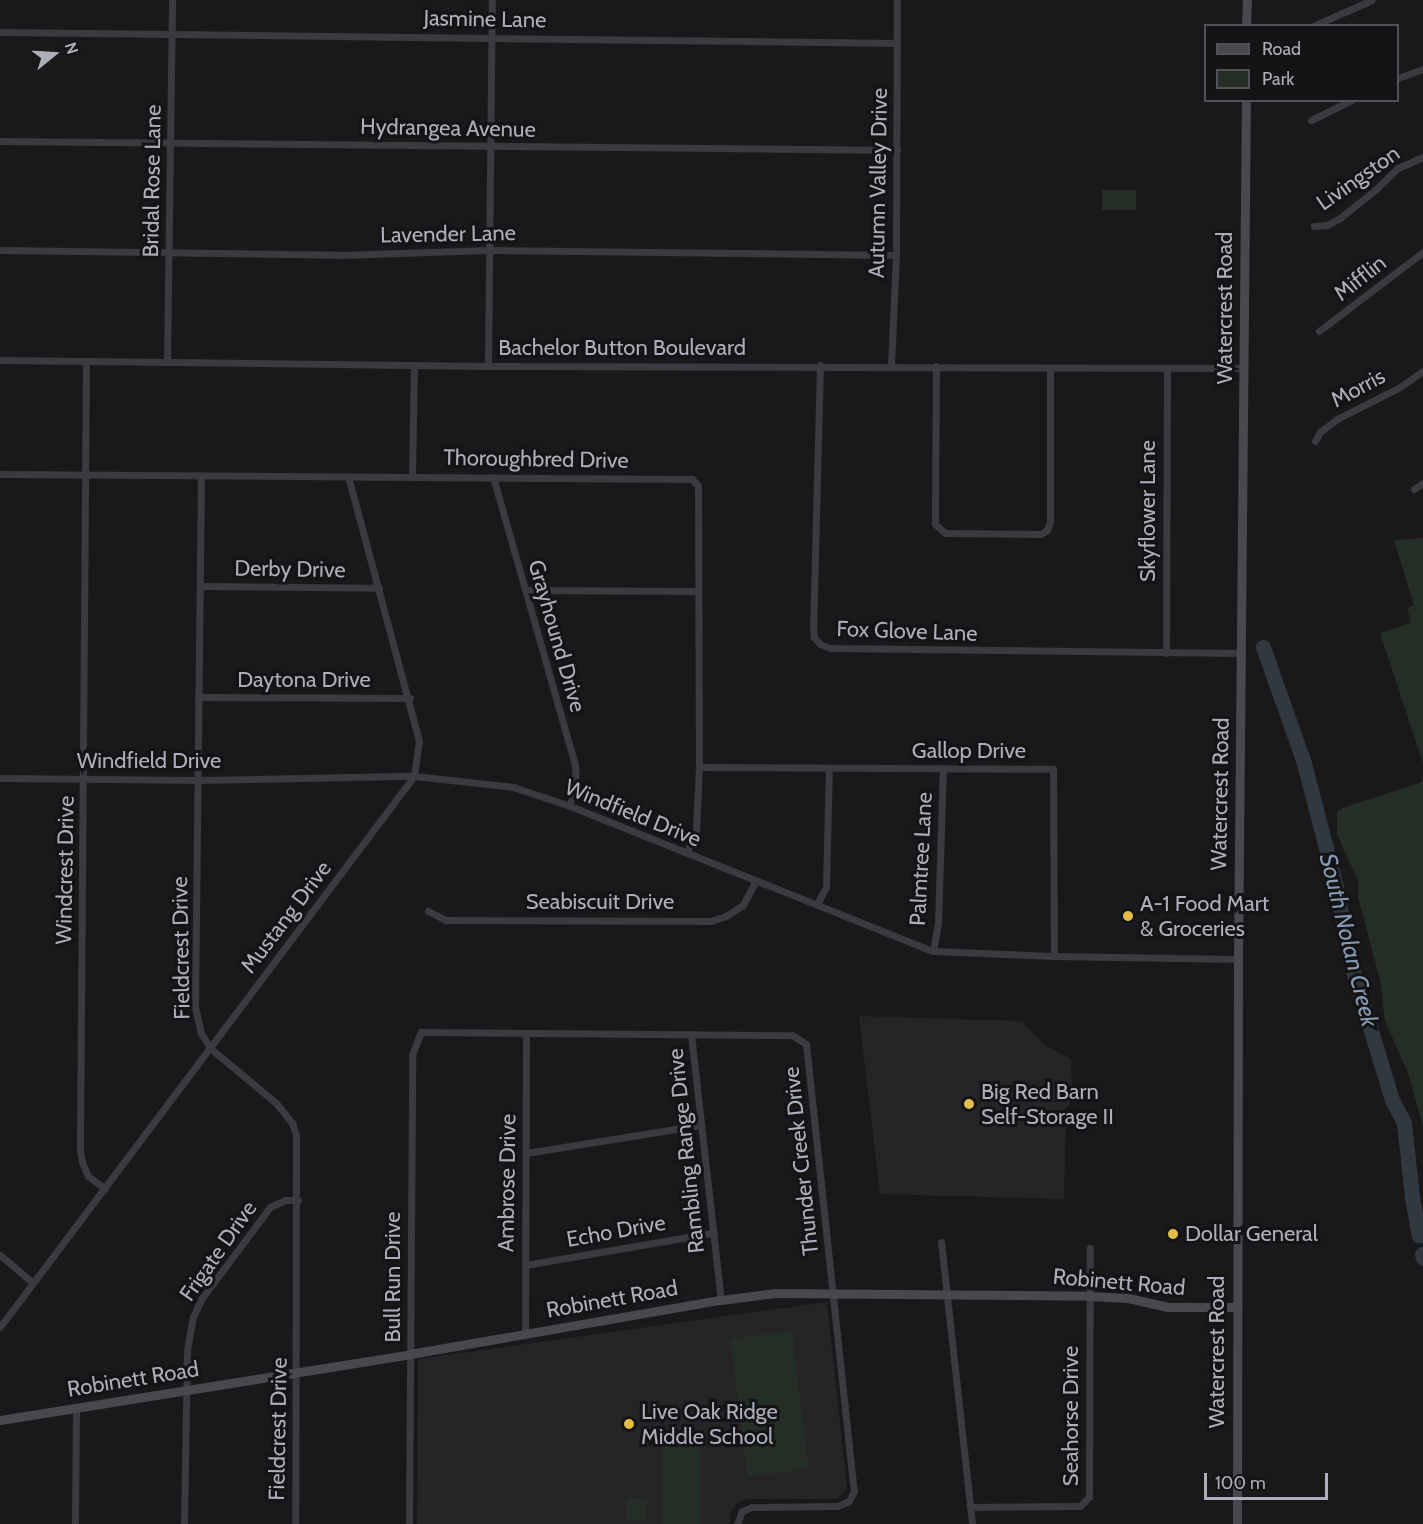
<!DOCTYPE html>
<style>
body{margin:0}
#map{position:relative;width:1423px;height:1524px;overflow:hidden;background:#19191b;font-family:Cabin,sans-serif}
div>[style]{position:absolute}
[style*='--x']{left:calc(var(--x)*1px);top:calc(var(--y)*1px);width:calc(var(--w)*1px);rotate:calc(var(--a)*1deg)}
.built>*{inset:0;background:#252528}
.green>*{inset:0;background:#252d27;transform-origin:0 0}
.river>*{height:15px;margin:-7.5px;padding:0 7.5px;transform-origin:7.5px;border-radius:7.5px;background:#323840}
.street>*{height:7px;margin:-3.5px;padding:0 3.5px;transform-origin:3.5px;border-radius:3.5px;background:#3a3b3f}
.secondary>*{height:9px;margin:-4.5px;padding:0 4.5px;transform-origin:4.5px;border-radius:4.5px;background:#48494f}
.dots>*{width:16px;height:16px;translate:-50% -50%;box-sizing:border-box;border:3px solid #141416;border-radius:50%}
span{translate:-50% -50%;white-space:nowrap;text-align:center;line-height:1.15;-webkit-text-stroke:6px #141416;paint-order:stroke}
.street-label{font-size:22px;color:#acafb9}
.poi-label{font-size:22px;color:#acafb9}
.left{translate:0 -50%;text-align:left}
.water-label{font-size:24px;color:#869ab1;font-style:italic}
.legend{position:absolute;left:1204px;top:24px;width:195px;height:78px;box-sizing:border-box;background:#141416;border:2px solid #515257;margin:0;padding:8px 10px;list-style:none;font-size:18px;color:#acafb9}
.legend li{display:flex;align-items:center;gap:12px;height:30px}
.legend b{width:30px;border:2px solid #515257}
.north{position:absolute;left:24px;top:24px;width:60px;height:60px;-webkit-text-stroke:4px #141416;paint-order:stroke;rotate:72deg;font-size:16px;font-weight:700;line-height:24px;text-align:center;color:#acafb9}
.north::after{content:'';display:block;margin:auto;width:21px;height:27px;background:#acafb9;clip-path:polygon(50% 0,100% 100%,50% 72%,0 100%)}
.scale{position:absolute;left:1204px;top:1473px;width:124px;height:27px;box-sizing:border-box;border:3px solid #acafb9;border-top:0;padding-left:8px;font-size:18px;line-height:21px;white-space:nowrap;color:#acafb9;-webkit-text-stroke:4px #141416;paint-order:stroke}
</style>
<div id="map">
<div class="built">
<i style="clip-path:polygon(859px 1016px,1022px 1021px,1045px 1045px,1071px 1059px,1072px 1096px,1066px 1112px,1064px 1199px,880px 1194px)"></i>
<i style="clip-path:polygon(827px 1302px,847px 1488px,838px 1499px,746px 1499px,735px 1505px,730px 1513px,730px 1524px,417px 1524px,418px 1359px)"></i>
</div>
<div class="green">
<i style="left:1136px;top:190px;width:20px;height:34px;rotate:90deg"></i>
<i style="clip-path:polygon(1423px 538px,1423px 763px,1380px 633px,1411px 623px,1407px 608px,1414px 605px,1394px 540px)"></i>
<i style="clip-path:polygon(1423px 771px,1423px 1127px,1408px 1073px,1385px 1021px,1380px 980px,1358px 897px,1358px 881px,1337px 834px,1337px 812px,1342px 808px,1422px 782px)"></i>
<i style="left:792px;top:1331px;width:139px;height:62px;rotate:83deg"></i>
<i style="left:662px;top:1441px;width:38px;height:83px"></i>
<i style="left:627px;top:1498px;width:20px;height:23px"></i>
</div>
<div class="river">
<i style="--x:1263;--y:647;--w:123;--a:70.5"></i>
<i style="--x:1304;--y:763;--w:128;--a:75.5"></i>
<i style="--x:1336;--y:887;--w:75;--a:79.3"></i>
<i style="--x:1350;--y:961;--w:145;--a:73.2"></i>
<i style="--x:1392;--y:1100;--w:26;--a:62"></i>
<i style="--x:1404;--y:1123;--w:74;--a:83.8"></i>
<i style="--x:1412;--y:1197;--w:39;--a:80"></i>
<i style="--x:1422;--y:1254;--w:4;--a:76"></i>
</div>
<div class="street">
<i style="--x:1313;--y:26;--w:64;--a:-23.8"></i>
<i style="--x:0;--y:32;--w:897;--a:0.7"></i>
<i style="--x:1398;--y:78;--w:27;--a:-20"></i>
<i style="--x:1311;--y:120;--w:46;--a:-26"></i>
<i style="--x:0;--y:141;--w:897;--a:0.57"></i>
<i style="--x:1314;--y:226;--w:13;--a:-4"></i>
<i style="--x:1327;--y:225;--w:15;--a:-28"></i>
<i style="--x:1340;--y:218;--w:45;--a:-38.7"></i>
<i style="--x:1375;--y:190;--w:32;--a:-44"></i>
<i style="--x:1398;--y:168;--w:27;--a:-24"></i>
<i style="--x:0;--y:250;--w:341;--a:0.8"></i>
<i style="--x:341;--y:255;--w:148;--a:-1.9"></i>
<i style="--x:489;--y:250;--w:407;--a:0.7"></i>
<i style="--x:1319;--y:331;--w:131;--a:-37.2"></i>
<i style="--x:0;--y:360;--w:488;--a:0.7"></i>
<i style="--x:488;--y:366;--w:756;--a:0.15"></i>
<i style="--x:86;--y:361;--w:789;--a:90.44"></i>
<i style="--x:80;--y:1150;--w:12;--a:81"></i>
<i style="--x:82;--y:1162;--w:15;--a:67"></i>
<i style="--x:88;--y:1176;--w:21;--a:37"></i>
<i style="--x:167;--y:362;--w:362;--a:-89.2"></i>
<i style="--x:820;--y:365;--w:259;--a:91.5"></i>
<i style="--x:813;--y:624;--w:13;--a:86"></i>
<i style="--x:814;--y:637;--w:9;--a:49"></i>
<i style="--x:820;--y:644;--w:11;--a:22"></i>
<i style="--x:830;--y:648;--w:411;--a:0.7"></i>
<i style="--x:891;--y:365;--w:110;--a:-87.4"></i>
<i style="--x:896;--y:255;--w:255;--a:-89.8"></i>
<i style="--x:488;--y:366;--w:366;--a:-89.4"></i>
<i style="--x:936;--y:366;--w:158;--a:90.4"></i>
<i style="--x:935;--y:524;--w:13;--a:42"></i>
<i style="--x:945;--y:533;--w:96;--a:0.6"></i>
<i style="--x:1041;--y:534;--w:7;--a:-34"></i>
<i style="--x:1047;--y:530;--w:9;--a:-69"></i>
<i style="--x:1050;--y:522;--w:154;--a:-90"></i>
<i style="--x:1315;--y:441;--w:10;--a:-61"></i>
<i style="--x:1320;--y:432;--w:21;--a:-37"></i>
<i style="--x:1337;--y:419;--w:71;--a:-26.9"></i>
<i style="--x:1400;--y:387;--w:28;--a:-35"></i>
<i style="--x:0;--y:474;--w:692;--a:0.41"></i>
<i style="--x:692;--y:479;--w:9;--a:49"></i>
<i style="--x:698;--y:486;--w:281;--a:89.8"></i>
<i style="--x:699;--y:767;--w:64;--a:92.7"></i>
<i style="--x:696;--y:831;--w:24;--a:114"></i>
<i style="--x:201;--y:476;--w:531;--a:90.65"></i>
<i style="--x:195;--y:1007;--w:27;--a:77"></i>
<i style="--x:201;--y:1033;--w:17;--a:59"></i>
<i style="--x:210;--y:1048;--w:86;--a:39.8"></i>
<i style="--x:276;--y:1103;--w:26;--a:51"></i>
<i style="--x:292;--y:1123;--w:13;--a:72"></i>
<i style="--x:296;--y:1135;--w:389;--a:90.1"></i>
<i style="--x:412;--y:476;--w:111;--a:-89"></i>
<i style="--x:493;--y:477;--w:298;--a:74.1"></i>
<i style="--x:575;--y:764;--w:19;--a:87"></i>
<i style="--x:576;--y:783;--w:24;--a:105"></i>
<i style="--x:1414;--y:489;--w:11;--a:-34"></i>
<i style="--x:200;--y:586;--w:179;--a:0.6"></i>
<i style="--x:526;--y:590;--w:172;--a:0.3"></i>
<i style="--x:1166;--y:653;--w:284;--a:-89.8"></i>
<i style="--x:198;--y:697;--w:212;--a:0.3"></i>
<i style="--x:699;--y:767;--w:354;--a:0.3"></i>
<i style="--x:1053;--y:769;--w:187;--a:89.7"></i>
<i style="--x:0;--y:778;--w:198;--a:0.6"></i>
<i style="--x:198;--y:780;--w:216;--a:-1.1"></i>
<i style="--x:414;--y:776;--w:100;--a:6.3"></i>
<i style="--x:513;--y:787;--w:60;--a:18.4"></i>
<i style="--x:570;--y:806;--w:391;--a:21.8"></i>
<i style="--x:933;--y:951;--w:121;--a:2.4"></i>
<i style="--x:1054;--y:956;--w:184;--a:0.9"></i>
<i style="--x:817;--y:904;--w:19;--a:-62"></i>
<i style="--x:826;--y:887;--w:119;--a:-88.6"></i>
<i style="--x:428;--y:911;--w:20;--a:27"></i>
<i style="--x:446;--y:920;--w:264;--a:0.2"></i>
<i style="--x:710;--y:921;--w:17;--a:-17"></i>
<i style="--x:726;--y:916;--w:20;--a:-33"></i>
<i style="--x:743;--y:905;--w:27;--a:-62"></i>
<i style="--x:933;--y:951;--w:27;--a:-80"></i>
<i style="--x:938;--y:924;--w:156;--a:-88.2"></i>
<i style="--x:691;--y:1034;--w:268;--a:83.6"></i>
<i style="--x:526;--y:1153;--w:177;--a:-9.1"></i>
<i style="--x:941;--y:1242;--w:284;--a:83.7"></i>
<i style="--x:0;--y:1255;--w:43;--a:40.3"></i>
<i style="--x:525;--y:1265;--w:191;--a:-9.7"></i>
<i style="--x:0;--y:1327;--w:689;--a:-53.08"></i>
<i style="--x:414;--y:776;--w:35;--a:-82"></i>
<i style="--x:419;--y:741;--w:274;--a:-105"></i>
<i style="--x:525;--y:1334;--w:301;--a:-89.8"></i>
<i style="--x:970;--y:1507;--w:110;--a:-0.5"></i>
<i style="--x:1080;--y:1506;--w:13;--a:-45"></i>
<i style="--x:1089;--y:1497;--w:249;--a:-89.8"></i>
<i style="--x:75;--y:1524;--w:116;--a:-89.5"></i>
<i style="--x:184;--y:1524;--w:174;--a:-89"></i>
<i style="--x:187;--y:1350;--w:34;--a:-80"></i>
<i style="--x:193;--y:1317;--w:21;--a:-65"></i>
<i style="--x:202;--y:1298;--w:114;--a:-53.2"></i>
<i style="--x:270;--y:1207;--w:17;--a:-25"></i>
<i style="--x:285;--y:1200;--w:13;--a:0"></i>
<i style="--x:409;--y:1524;--w:469;--a:-89.6"></i>
<i style="--x:412;--y:1055;--w:25;--a:-69"></i>
<i style="--x:421;--y:1032;--w:371;--a:0.5"></i>
<i style="--x:792;--y:1035;--w:17;--a:33"></i>
<i style="--x:806;--y:1044;--w:450;--a:83.9"></i>
<i style="--x:854;--y:1491;--w:11;--a:117"></i>
<i style="--x:849;--y:1501;--w:13;--a:157"></i>
<i style="--x:837;--y:1506;--w:85;--a:179.3"></i>
<i style="--x:752;--y:1507;--w:11;--a:158"></i>
<i style="--x:742;--y:1511;--w:14;--a:111"></i>
</div>
<div class="secondary">
<i style="--x:1246;--y:26;--w:26;--a:-88"></i>
<i style="--x:0;--y:1420;--w:415;--a:-9.1"></i>
<i style="--x:410;--y:1354;--w:316;--a:-9.9"></i>
<i style="--x:721;--y:1300;--w:55;--a:-7.3"></i>
<i style="--x:776;--y:1293;--w:314;--a:0.5"></i>
<i style="--x:1090;--y:1296;--w:38;--a:3"></i>
<i style="--x:1128;--y:1298;--w:41;--a:12.7"></i>
<i style="--x:1168;--y:1307;--w:68;--a:0"></i>
<i style="--x:1237;--y:1524;--w:565;--a:-89.9"></i>
<i style="--x:1238;--y:959;--w:859;--a:-89.47"></i>
</div>
<div class="dots">
<i style="left:1128px;top:916px;background:#e4bd47"></i>
<i style="left:969px;top:1104px;background:#e4bd47"></i>
<i style="left:1173px;top:1234px;background:#e4bd47"></i>
<i style="left:629px;top:1424px;background:#e4bd47"></i>
</div>
<div class="street-label">
<span style="left:485px;top:19px;rotate:1deg">Jasmine Lane</span>
<span style="left:448px;top:128px;rotate:1deg">Hydrangea Avenue</span>
<span style="left:1358px;top:178px;rotate:-35deg">Livingston</span>
<span style="left:152px;top:181px;rotate:-89deg">Bridal Rose Lane</span>
<span style="left:878px;top:183px;rotate:-89deg">Autumn Valley Drive</span>
<span style="left:448px;top:234px;rotate:-1deg">Lavender Lane</span>
<span style="left:1360px;top:278px;rotate:-38deg">Mifflin</span>
<span style="left:1225px;top:308px;rotate:-90deg">Watercrest Road</span>
<span style="left:622px;top:348px">Bachelor Button Boulevard</span>
<span style="left:1358px;top:388px;rotate:-28deg">Morris</span>
<span style="left:536px;top:459px;rotate:1deg">Thoroughbred Drive</span>
<span style="left:1148px;top:511px;rotate:-90deg">Skyflower Lane</span>
<span style="left:290px;top:569px;rotate:1deg">Derby Drive</span>
<span style="left:907px;top:631px;rotate:2deg">Fox Glove Lane</span>
<span style="left:557px;top:636px;rotate:74deg">Grayhound Drive</span>
<span style="left:304px;top:680px">Daytona Drive</span>
<span style="left:969px;top:751px">Gallop Drive</span>
<span style="left:149px;top:761px">Windfield Drive</span>
<span style="left:1220px;top:794px;rotate:-89deg">Watercrest Road</span>
<span style="left:633px;top:813px;rotate:22deg">Windfield Drive</span>
<span style="left:921px;top:859px;rotate:-87deg">Palmtree Lane</span>
<span style="left:65px;top:870px;rotate:-89deg">Windcrest Drive</span>
<span style="left:600px;top:902px">Seabiscuit Drive</span>
<span style="left:286px;top:917px;rotate:-53deg">Mustang Drive</span>
<span style="left:181px;top:948px;rotate:-91deg">Fieldcrest Drive</span>
<span style="left:686px;top:1151px;rotate:-96deg">Rambling Range Drive</span>
<span style="left:801px;top:1161px;rotate:-96deg">Thunder Creek Drive</span>
<span style="left:507px;top:1183px;rotate:-89deg">Ambrose Drive</span>
<span style="left:616px;top:1231px;rotate:-10deg">Echo Drive</span>
<span style="left:218px;top:1251px;rotate:-55deg">Frigate Drive</span>
<span style="left:393px;top:1277px;rotate:-90deg">Bull Run Drive</span>
<span style="left:1119px;top:1282px;rotate:5deg">Robinett Road</span>
<span style="left:612px;top:1299px;rotate:-10deg">Robinett Road</span>
<span style="left:1217px;top:1352px;rotate:-90deg">Watercrest Road</span>
<span style="left:133px;top:1379px;rotate:-9deg">Robinett Road</span>
<span style="left:1071px;top:1416px;rotate:-90deg">Seahorse Drive</span>
<span style="left:278px;top:1429px;rotate:-89deg">Fieldcrest Drive</span>
</div>
<div class="poi-label">
<span class="left" style="left:1140px;top:916px">A-1 Food Mart<br>&amp; Groceries</span>
<span class="left" style="left:981px;top:1104px">Big Red Barn<br>Self-Storage II</span>
<span class="left" style="left:1185px;top:1234px">Dollar General</span>
<span class="left" style="left:641px;top:1424px">Live Oak Ridge<br>Middle School</span>
</div>
<div class="water-label">
<span style="left:1349px;top:940px;rotate:76deg">South Nolan Creek</span>
</div>
<ul class="legend">
<li><b style="height:8px;background:#48494f"></b>Road</li>
<li><b style="height:16px;background:#252d27"></b>Park</li>
</ul>
<div class="north">N</div>
<div class="scale">100 m</div>
</div>
